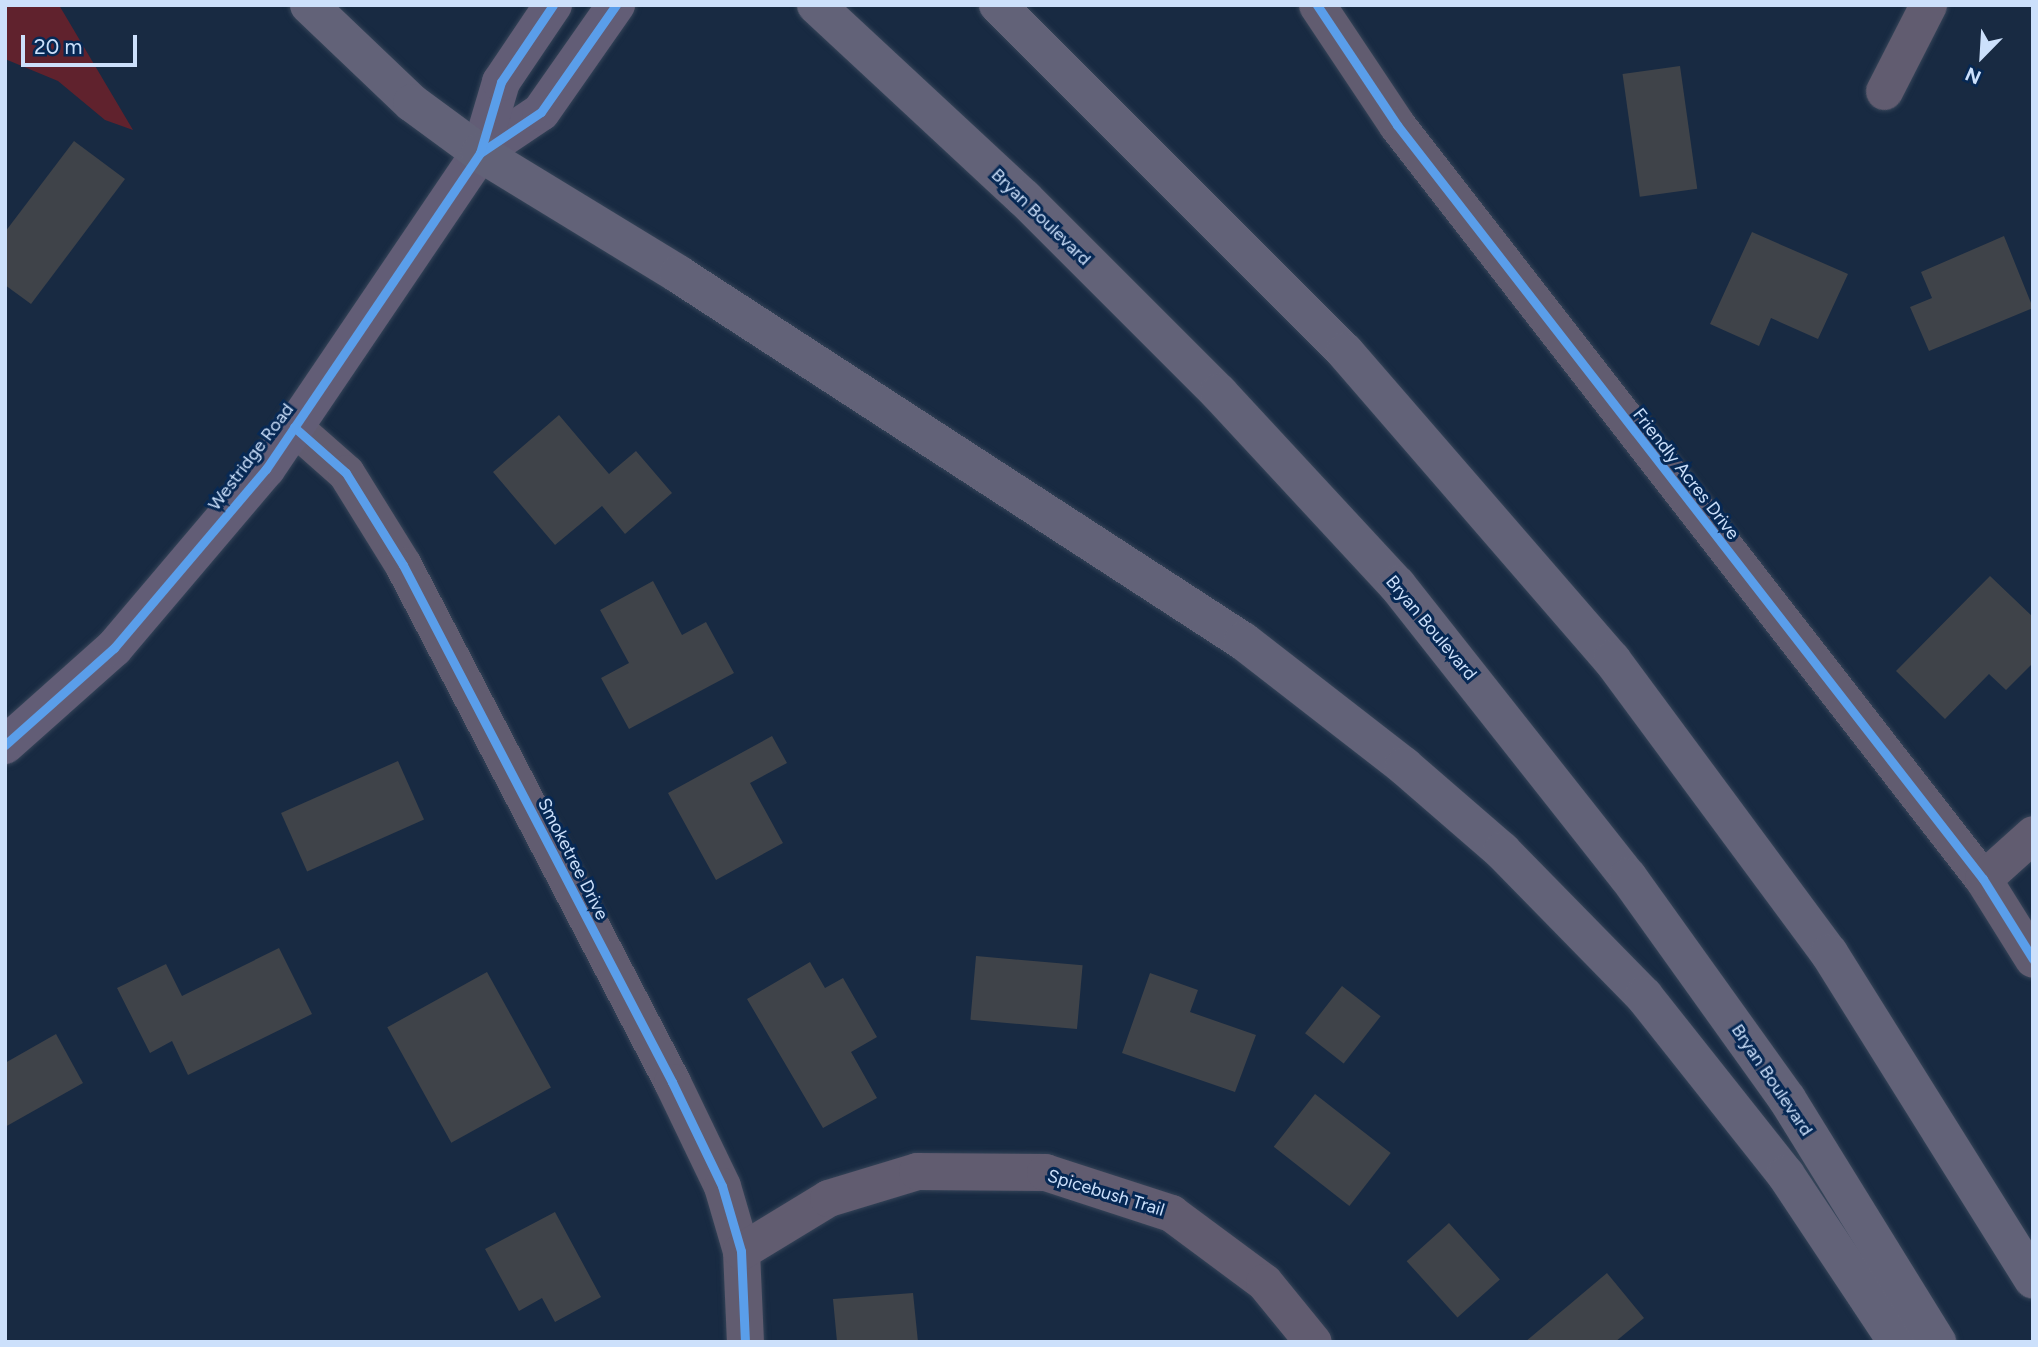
<!DOCTYPE html>
<style>
body{margin:0}
#map{position:relative;width:2038px;height:1347px;overflow:hidden;background:#182a42;font-family:Figtree,sans-serif}
div>[style]{position:absolute}
[style*='--x']{left:calc(var(--x)*1px);top:calc(var(--y)*1px);width:calc(var(--w)*1px);rotate:calc(var(--a)*1deg)}
.green>*{inset:0;background:#60222d}
.building>*{inset:0;background:#3f4349;transform-origin:0 0}
.roads{filter:drop-shadow(0 0 2px #354458) drop-shadow(0 0 2px #354458)}
.street>*{height:37px;margin:-18.5px;padding:0 18.5px;transform-origin:18.5px;border-radius:18.5px;background:#615c70}
.secondary>*{height:38px;margin:-19px;padding:0 19px;transform-origin:19px;border-radius:19px;background:#625d76}
.highway>*{height:38px;margin:-19px;padding:0 19px;transform-origin:19px;border-radius:19px;background:#626278}
.cycleway>*{height:9px;margin:-4.5px;padding:0 4.5px;transform-origin:4.5px;border-radius:4.5px;background:#5a9eea}
span{translate:-50% -50%;white-space:nowrap;text-align:center;line-height:1.15;-webkit-text-stroke:6px #062854;paint-order:stroke}
.street-label{font-size:18px;color:#cce0fb}
.frame{position:absolute;inset:0;border:7px solid #cce0fb;pointer-events:none}
.north{position:absolute;left:1947px;top:21px;width:70px;height:70px;-webkit-text-stroke:5px #062854;paint-order:stroke;rotate:204deg;font-size:19px;font-weight:700;line-height:28px;text-align:center;color:#cce0fb}
.north::after{content:'';display:block;margin:auto;width:24px;height:32px;background:#cce0fb;clip-path:polygon(50% 0,100% 100%,50% 72%,0 100%)}
.scale{position:absolute;left:21px;top:35px;width:116px;height:32px;box-sizing:border-box;border:4px solid #cce0fb;border-top:0;padding-left:9px;font-size:21px;line-height:24px;white-space:nowrap;color:#cce0fb;-webkit-text-stroke:5px #062854;paint-order:stroke}
</style>
<div id="map">
<div class="green">
<i style="clip-path:polygon(5px 5px,59px 5px,133px 130px,105px 120px,58px 81px,5px 59px)"></i>
</div>
<div class="building">
<i style="left:1680px;top:66px;width:124px;height:58px;rotate:82deg"></i>
<i style="clip-path:polygon(74px 141px,125px 179px,31px 304px,5px 285px,5px 232px)"></i>
<i style="clip-path:polygon(1752px 232px,1848px 274px,1818px 339px,1771px 318px,1759px 346px,1710px 324px)"></i>
<i style="clip-path:polygon(2004px 236px,2033px 308px,1929px 351px,1910px 307px,1932px 298px,1921px 272px)"></i>
<i style="clip-path:polygon(559px 415px,609px 474px,636px 451px,672px 493px,625px 534px,602px 506px,555px 545px,493px 472px)"></i>
<i style="clip-path:polygon(1990px 576px,2033px 617px,2033px 663px,2006px 690px,1989px 674px,1945px 719px,1896px 671px)"></i>
<i style="clip-path:polygon(653px 581px,682px 635px,706px 622px,734px 673px,629px 729px,601px 678px,629px 663px,600px 610px)"></i>
<i style="clip-path:polygon(772px 736px,787px 763px,750px 783px,783px 843px,716px 880px,668px 793px)"></i>
<i style="left:398px;top:761px;width:64px;height:128px;rotate:66deg"></i>
<i style="clip-path:polygon(279px 948px,312px 1014px,188px 1075px,172px 1041px,150px 1053px,117px 988px,166px 964px,182px 996px)"></i>
<i style="left:976px;top:956px;width:107px;height:64px;rotate:5deg"></i>
<i style="clip-path:polygon(810px 962px,825px 988px,843px 978px,877px 1037px,851px 1052px,877px 1098px,823px 1128px,747px 999px)"></i>
<i style="left:487px;top:972px;width:132px;height:114px;rotate:61deg"></i>
<i style="clip-path:polygon(1150px 973px,1198px 990px,1190px 1012px,1256px 1035px,1235px 1092px,1122px 1053px)"></i>
<i style="left:1342px;top:986px;width:49px;height:60px;rotate:38deg"></i>
<i style="clip-path:polygon(56px 1034px,83px 1083px,5px 1127px,5px 1063px)"></i>
<i style="left:1315px;top:1094px;width:96px;height:67px;rotate:38deg"></i>
<i style="clip-path:polygon(555px 1212px,601px 1297px,555px 1322px,542px 1298px,519px 1311px,485px 1249px)"></i>
<i style="left:1449px;top:1223px;width:76px;height:57px;rotate:48deg"></i>
<i style="clip-path:polygon(1607px 1273px,1644px 1318px,1615px 1342px,1525px 1342px)"></i>
<i style="clip-path:polygon(913px 1293px,918px 1342px,837px 1342px,833px 1299px)"></i>
</div>
<div class="roads">
<div class="street">
<i style="--x:1317;--y:5;--w:144;--a:56.3"></i>
<i style="--x:1397;--y:125;--w:955;--a:52.15"></i>
<i style="--x:1983;--y:879;--w:94;--a:58"></i>
<i style="--x:1884;--y:91;--w:97;--a:-62.9"></i>
<i style="--x:294;--y:427;--w:69;--a:41.5"></i>
<i style="--x:346;--y:473;--w:108;--a:58.2"></i>
<i style="--x:403;--y:565;--w:583;--a:62.51"></i>
<i style="--x:672;--y:1082;--w:115;--a:64.3"></i>
<i style="--x:722;--y:1186;--w:68;--a:73.7"></i>
<i style="--x:741;--y:1251;--w:91;--a:87.5"></i>
<i style="--x:1983;--y:879;--w:67;--a:-42"></i>
<i style="--x:741;--y:1251;--w:102;--a:-31.3"></i>
<i style="--x:828;--y:1198;--w:93;--a:-16.9"></i>
<i style="--x:917;--y:1171;--w:128;--a:0.4"></i>
<i style="--x:1045;--y:1172;--w:133;--a:18"></i>
<i style="--x:1171;--y:1213;--w:116;--a:36.6"></i>
<i style="--x:1264;--y:1282;--w:77;--a:50.8"></i>
</div>
<div class="secondary">
<i style="--x:480;--y:153;--w:73;--a:-33.9"></i>
<i style="--x:541;--y:112;--w:131;--a:-55"></i>
<i style="--x:5;--y:745;--w:146;--a:-41.7"></i>
<i style="--x:114;--y:648;--w:235;--a:-49.7"></i>
<i style="--x:266;--y:469;--w:382;--a:-55.9"></i>
<i style="--x:480;--y:153;--w:74;--a:-73.5"></i>
<i style="--x:501;--y:82;--w:93;--a:-56"></i>
</div>
<div class="highway">
<i style="--x:309;--y:5;--w:142;--a:43.6"></i>
<i style="--x:412;--y:103;--w:84;--a:36.3"></i>
<i style="--x:480;--y:153;--w:232;--a:31.4"></i>
<i style="--x:678;--y:274;--w:674;--a:33.01"></i>
<i style="--x:1243;--y:641;--w:204;--a:37.8"></i>
<i style="--x:1404;--y:766;--w:130;--a:40.9"></i>
<i style="--x:1502;--y:851;--w:203;--a:45.6"></i>
<i style="--x:1644;--y:996;--w:228;--a:51.6"></i>
<i style="--x:1786;--y:1175;--w:201;--a:56.4"></i>
<i style="--x:816;--y:5;--w:284;--a:42.9"></i>
<i style="--x:1024;--y:198;--w:276;--a:45"></i>
<i style="--x:1219;--y:393;--w:262;--a:47.2"></i>
<i style="--x:1397;--y:585;--w:372;--a:51.7"></i>
<i style="--x:1628;--y:877;--w:273;--a:54.4"></i>
<i style="--x:1787;--y:1099;--w:286;--a:58.3"></i>
<i style="--x:998;--y:5;--w:491;--a:45"></i>
<i style="--x:1345;--y:352;--w:408;--a:49.1"></i>
<i style="--x:1612;--y:660;--w:365;--a:53.5"></i>
<i style="--x:1829;--y:953;--w:385;--a:58"></i>
</div>
</div>
<div class="cycleway">
<i style="--x:1317;--y:5;--w:144;--a:56.3"></i>
<i style="--x:1397;--y:125;--w:955;--a:52.15"></i>
<i style="--x:1983;--y:879;--w:94;--a:58"></i>
<i style="--x:480;--y:153;--w:73;--a:-33.9"></i>
<i style="--x:541;--y:112;--w:131;--a:-55"></i>
<i style="--x:294;--y:427;--w:69;--a:41.5"></i>
<i style="--x:346;--y:473;--w:108;--a:58.2"></i>
<i style="--x:403;--y:565;--w:583;--a:62.51"></i>
<i style="--x:672;--y:1082;--w:115;--a:64.3"></i>
<i style="--x:722;--y:1186;--w:68;--a:73.7"></i>
<i style="--x:741;--y:1251;--w:91;--a:87.5"></i>
<i style="--x:5;--y:745;--w:146;--a:-41.7"></i>
<i style="--x:114;--y:648;--w:235;--a:-49.7"></i>
<i style="--x:266;--y:469;--w:382;--a:-55.9"></i>
<i style="--x:480;--y:153;--w:74;--a:-73.5"></i>
<i style="--x:501;--y:82;--w:93;--a:-56"></i>
</div>
<div class="street-label">
<span style="left:1041px;top:217px;rotate:44deg">Bryan Boulevard</span>
<span style="left:251px;top:457px;rotate:-53deg">Westridge Road</span>
<span style="left:1686px;top:474px;rotate:52deg">Friendly Acres Drive</span>
<span style="left:1431px;top:628px;rotate:50deg">Bryan Boulevard</span>
<span style="left:573px;top:859px;rotate:63deg">Smoketree Drive</span>
<span style="left:1772px;top:1080px;rotate:56deg">Bryan Boulevard</span>
<span style="left:1106px;top:1193px;rotate:17deg">Spicebush Trail</span>
</div>
<div class="frame"></div>
<div class="north">N</div>
<div class="scale">20 m</div>
</div>
